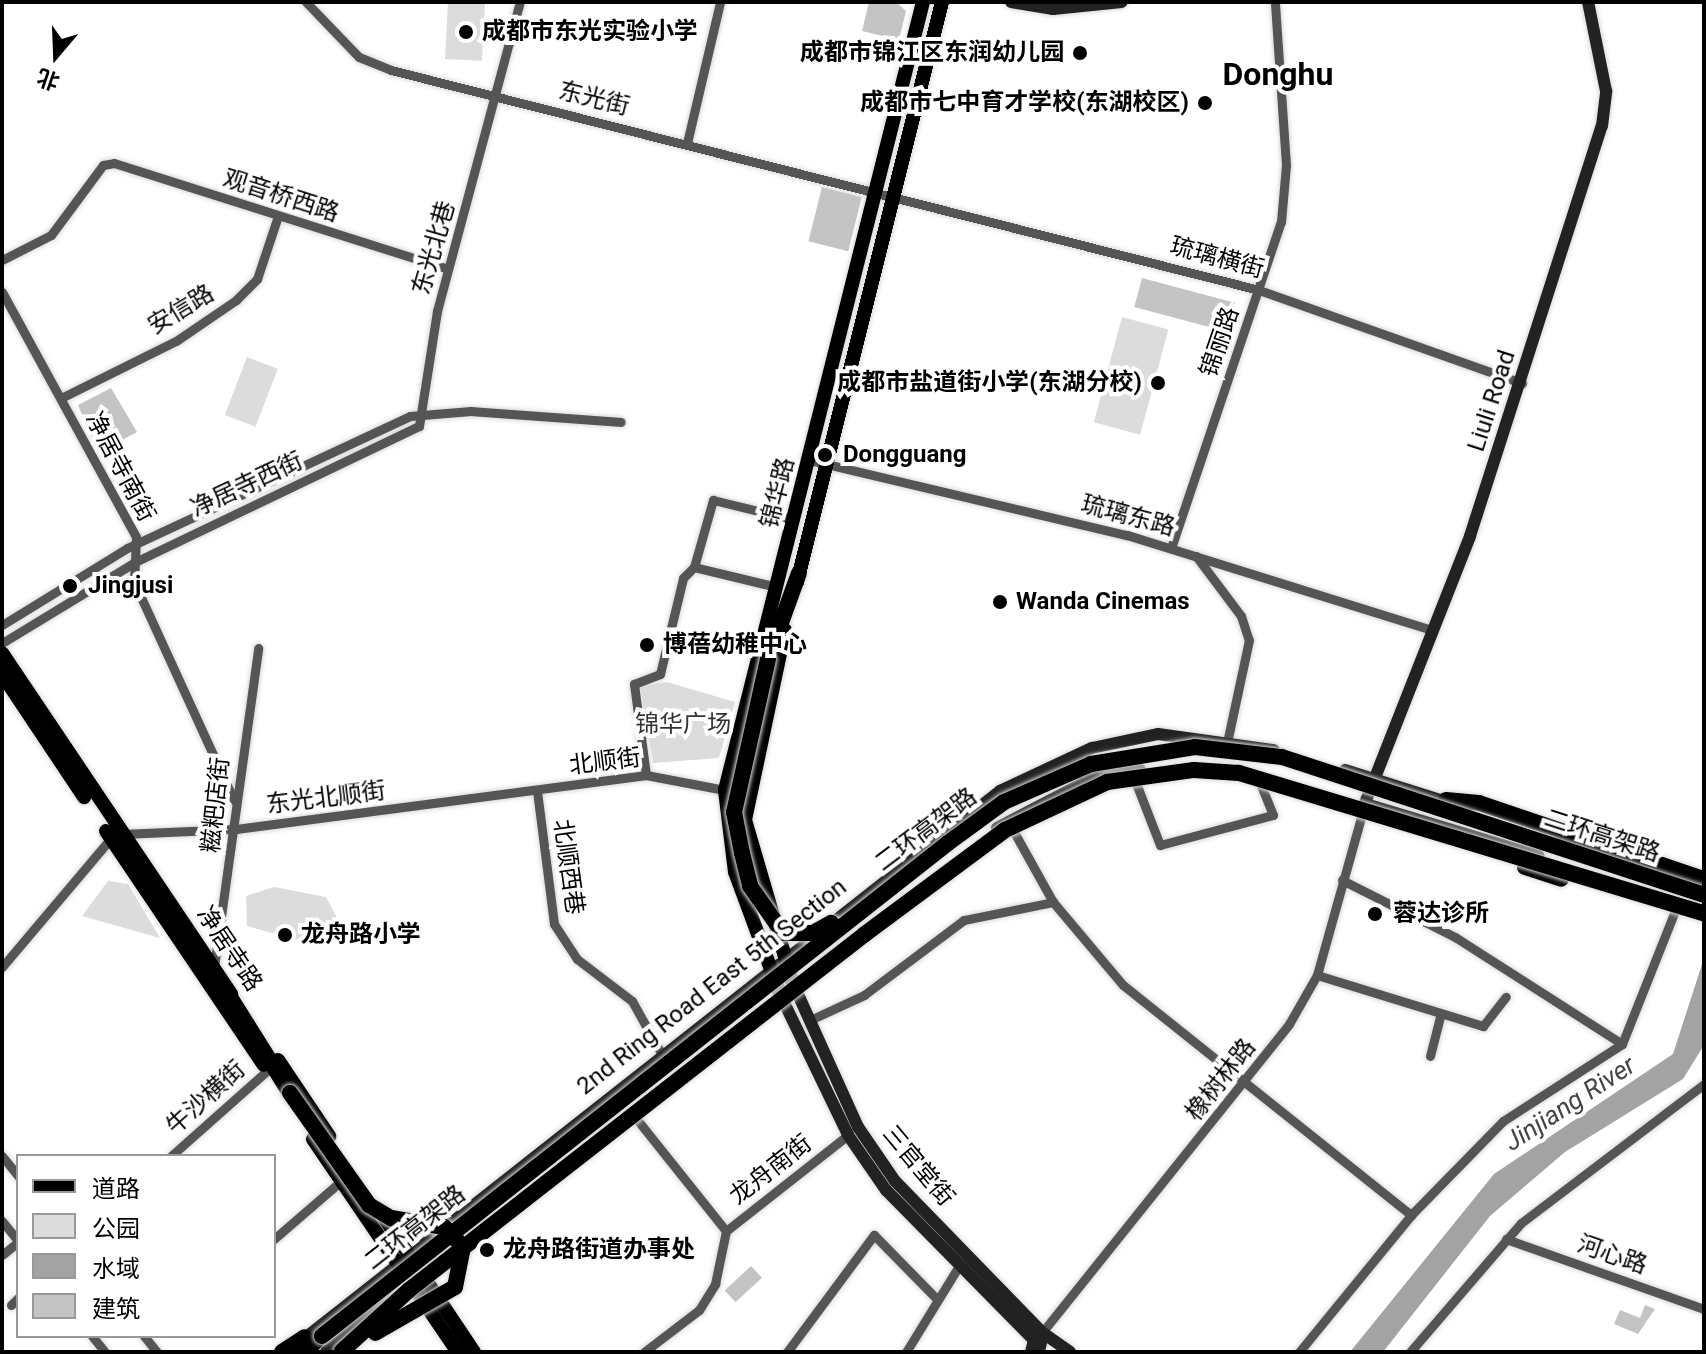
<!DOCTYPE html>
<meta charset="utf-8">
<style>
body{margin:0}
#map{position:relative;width:1706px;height:1354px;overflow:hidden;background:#fff;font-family:Roboto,"Noto Sans SC",sans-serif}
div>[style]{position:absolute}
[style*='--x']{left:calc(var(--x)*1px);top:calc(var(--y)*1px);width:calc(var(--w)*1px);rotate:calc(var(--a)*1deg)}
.green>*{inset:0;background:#dcdcdc;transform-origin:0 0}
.water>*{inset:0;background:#a3a3a3}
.building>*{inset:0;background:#c4c4c4;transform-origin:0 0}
.roads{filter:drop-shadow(0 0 2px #dbdbdb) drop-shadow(0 0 2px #dbdbdb)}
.street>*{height:9px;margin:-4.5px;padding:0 4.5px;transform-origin:4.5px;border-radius:4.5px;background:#555}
.secondary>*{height:12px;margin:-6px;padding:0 6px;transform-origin:6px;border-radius:6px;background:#222}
.primary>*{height:14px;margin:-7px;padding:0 7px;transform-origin:7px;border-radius:7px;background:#000}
.highway>*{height:16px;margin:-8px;padding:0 8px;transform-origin:8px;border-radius:8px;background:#000}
.bridges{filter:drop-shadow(0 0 2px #dbdbdb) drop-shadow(0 0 2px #dbdbdb)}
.highway-bridge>*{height:16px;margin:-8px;padding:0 8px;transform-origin:8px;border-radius:8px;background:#000}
.dots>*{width:22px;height:22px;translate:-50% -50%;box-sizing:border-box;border:4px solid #fff;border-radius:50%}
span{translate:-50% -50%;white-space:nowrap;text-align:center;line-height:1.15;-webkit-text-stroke:8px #fff;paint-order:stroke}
.poi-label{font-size:24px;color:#000;font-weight:700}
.left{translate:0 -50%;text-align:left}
.right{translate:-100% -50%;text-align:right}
.street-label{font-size:24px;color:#000}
.park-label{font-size:24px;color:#333}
.water-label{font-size:26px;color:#444;font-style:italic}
.district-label{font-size:32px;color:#000;font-weight:700}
.frame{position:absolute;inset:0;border:4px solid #000;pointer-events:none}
.legend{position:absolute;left:16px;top:1154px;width:260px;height:184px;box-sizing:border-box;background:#fff;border:2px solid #999;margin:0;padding:10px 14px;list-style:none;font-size:24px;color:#000}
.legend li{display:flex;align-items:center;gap:16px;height:40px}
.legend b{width:40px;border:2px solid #999}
.north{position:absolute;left:16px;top:16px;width:80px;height:80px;-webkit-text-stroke:6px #fff;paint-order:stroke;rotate:199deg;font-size:22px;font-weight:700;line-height:32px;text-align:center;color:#000}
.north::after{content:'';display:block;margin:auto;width:28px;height:36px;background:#000;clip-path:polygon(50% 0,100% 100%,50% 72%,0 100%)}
</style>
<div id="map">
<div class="green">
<i style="left:448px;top:2px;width:37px;height:57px;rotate:3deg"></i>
<i style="left:1122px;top:317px;width:48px;height:109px;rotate:15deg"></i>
<i style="left:247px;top:357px;width:33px;height:62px;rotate:21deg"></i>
<i style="clip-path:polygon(667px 682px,735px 702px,719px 758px,653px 763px,640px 686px)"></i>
<i style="clip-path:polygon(108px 881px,128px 884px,160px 938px,82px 916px)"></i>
<i style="clip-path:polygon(274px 887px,326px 897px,337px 918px,323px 947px,247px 926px,246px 896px)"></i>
</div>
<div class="water">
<i style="clip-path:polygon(1704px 958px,1704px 1045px,1683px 1079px,1565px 1152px,1490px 1216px,1383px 1352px,1350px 1352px,1494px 1174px,1673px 1054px)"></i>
</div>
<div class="building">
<i style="clip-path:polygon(869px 2px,896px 2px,906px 11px,899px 40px,862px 31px)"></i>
<i style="left:822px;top:187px;width:41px;height:56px;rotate:14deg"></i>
<i style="left:1142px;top:278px;width:96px;height:30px;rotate:15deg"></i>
<i style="clip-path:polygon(111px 388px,137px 432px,98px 453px,78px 405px)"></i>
<i style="left:751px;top:1266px;width:16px;height:36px;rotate:47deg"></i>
<i style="clip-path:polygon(1645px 1305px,1655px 1309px,1638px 1334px,1614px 1324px,1620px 1310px,1640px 1318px)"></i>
</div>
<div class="roads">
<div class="street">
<i style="--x:306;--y:2;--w:76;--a:46.1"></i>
<i style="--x:359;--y:57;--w:35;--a:22"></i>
<i style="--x:391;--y:70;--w:895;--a:14.22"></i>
<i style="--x:1259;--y:290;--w:279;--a:19.5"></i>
<i style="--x:687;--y:143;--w:145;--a:-76.8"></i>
<i style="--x:2;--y:260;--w:55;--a:-27"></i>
<i style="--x:51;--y:235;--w:87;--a:-53.4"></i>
<i style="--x:103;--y:165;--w:11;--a:-10"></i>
<i style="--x:114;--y:163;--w:350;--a:17.6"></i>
<i style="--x:2;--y:292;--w:279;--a:61.3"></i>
<i style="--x:136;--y:537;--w:45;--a:92.5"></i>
<i style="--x:134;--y:582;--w:240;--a:65.4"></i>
<i style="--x:61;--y:398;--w:128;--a:-26.4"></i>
<i style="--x:176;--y:341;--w:73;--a:-34.3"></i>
<i style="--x:236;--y:300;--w:30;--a:-45"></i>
<i style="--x:257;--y:279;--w:66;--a:-71.6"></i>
<i style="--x:809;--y:460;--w:327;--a:13.3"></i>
<i style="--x:1127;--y:535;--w:319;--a:17.3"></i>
<i style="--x:1171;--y:548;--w:344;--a:-71.4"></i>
<i style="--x:1281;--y:222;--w:57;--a:-85"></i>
<i style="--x:1286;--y:165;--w:163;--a:-93.9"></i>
<i style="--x:1196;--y:556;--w:75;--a:53.1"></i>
<i style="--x:1241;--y:616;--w:25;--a:72"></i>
<i style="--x:1249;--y:640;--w:100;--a:102.1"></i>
<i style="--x:777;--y:587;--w:85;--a:-166.5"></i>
<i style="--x:694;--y:567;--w:70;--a:-74.2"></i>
<i style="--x:713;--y:500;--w:80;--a:13.7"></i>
<i style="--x:2;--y:625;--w:147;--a:-31.6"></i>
<i style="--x:127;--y:548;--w:312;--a:-25"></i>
<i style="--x:410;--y:416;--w:61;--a:-4.7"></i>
<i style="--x:471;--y:411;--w:150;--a:4.2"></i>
<i style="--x:2;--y:643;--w:156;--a:-31.3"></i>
<i style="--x:135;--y:562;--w:315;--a:-25.6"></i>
<i style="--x:419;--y:426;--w:116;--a:-81.1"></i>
<i style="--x:437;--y:311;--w:320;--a:-75"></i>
<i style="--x:646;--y:775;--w:92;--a:-97.5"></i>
<i style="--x:634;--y:684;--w:28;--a:-21"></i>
<i style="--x:660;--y:674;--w:99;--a:-76.5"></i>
<i style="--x:683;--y:578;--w:16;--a:-45"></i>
<i style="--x:1134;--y:778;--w:72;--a:68.8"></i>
<i style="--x:1160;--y:845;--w:117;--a:-14.9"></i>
<i style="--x:1273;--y:815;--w:40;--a:-112"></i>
<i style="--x:537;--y:791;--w:134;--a:82.7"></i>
<i style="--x:554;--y:924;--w:42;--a:56.7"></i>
<i style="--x:577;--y:959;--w:69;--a:37.4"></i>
<i style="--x:632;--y:1001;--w:60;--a:60.9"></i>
<i style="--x:1009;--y:823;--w:90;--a:60.9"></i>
<i style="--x:1053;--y:902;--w:109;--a:49.9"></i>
<i style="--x:1123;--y:985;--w:369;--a:38.6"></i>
<i style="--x:122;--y:834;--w:114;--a:-2.5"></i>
<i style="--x:236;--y:829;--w:414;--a:-7.5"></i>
<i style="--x:646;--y:775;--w:80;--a:10.8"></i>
<i style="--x:1342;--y:880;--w:127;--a:26.8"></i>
<i style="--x:1455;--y:937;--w:198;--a:32.6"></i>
<i style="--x:2;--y:967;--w:169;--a:-49.8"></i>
<i style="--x:214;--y:967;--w:322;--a:-82.1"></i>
<i style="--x:1317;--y:975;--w:174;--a:17.1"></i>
<i style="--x:1483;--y:1026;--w:37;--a:-52"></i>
<i style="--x:810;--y:1020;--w:60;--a:-24.8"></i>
<i style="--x:864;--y:995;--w:125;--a:-36.9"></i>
<i style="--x:964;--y:920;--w:91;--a:-11.4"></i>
<i style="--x:1430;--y:1056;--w:44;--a:-75.7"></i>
<i style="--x:631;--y:1112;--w:152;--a:51.4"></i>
<i style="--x:2;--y:1156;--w:26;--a:51"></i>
<i style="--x:171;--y:1156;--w:130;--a:-41.6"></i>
<i style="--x:2;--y:1221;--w:26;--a:51"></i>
<i style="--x:274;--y:1239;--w:89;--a:-40.9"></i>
<i style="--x:1506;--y:1239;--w:210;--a:19.5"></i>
<i style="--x:2;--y:1255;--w:21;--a:-39"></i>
<i style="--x:11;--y:1305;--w:10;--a:-45"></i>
<i style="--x:1040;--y:1335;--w:398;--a:-51.3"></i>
<i style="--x:1289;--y:1024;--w:56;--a:-60.3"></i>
<i style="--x:1317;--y:975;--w:174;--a:-74.4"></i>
<i style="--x:92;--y:1336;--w:21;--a:51"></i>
<i style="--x:144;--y:1336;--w:21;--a:51"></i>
<i style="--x:644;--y:1352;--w:69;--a:-37.4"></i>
<i style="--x:699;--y:1310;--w:31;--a:-58"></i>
<i style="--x:715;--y:1284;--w:54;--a:-78.3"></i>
<i style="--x:726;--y:1231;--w:155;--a:-38.2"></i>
<i style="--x:787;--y:1352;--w:146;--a:-53.4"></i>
<i style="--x:874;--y:1235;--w:87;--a:45.5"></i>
<i style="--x:906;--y:1352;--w:101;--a:-58.4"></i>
<i style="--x:1299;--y:1352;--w:177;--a:-50.7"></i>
<i style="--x:1411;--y:1215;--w:132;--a:-45.6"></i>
<i style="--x:1503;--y:1121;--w:142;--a:-32.9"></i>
<i style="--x:1622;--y:1044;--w:146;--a:-68.3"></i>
<i style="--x:1410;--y:1352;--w:170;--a:-49.3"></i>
<i style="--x:1521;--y:1223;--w:230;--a:-37.2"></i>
</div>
<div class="secondary">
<i style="--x:1011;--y:2;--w:43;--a:9.5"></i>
<i style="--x:1053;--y:9;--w:69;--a:-5.8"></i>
<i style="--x:1345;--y:770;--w:113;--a:17.5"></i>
<i style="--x:1365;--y:803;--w:287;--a:-68.5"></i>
<i style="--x:1470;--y:536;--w:431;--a:-72.2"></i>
<i style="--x:1602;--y:126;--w:35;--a:-83"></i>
<i style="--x:1606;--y:91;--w:91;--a:-101.4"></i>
<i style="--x:1369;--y:805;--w:177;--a:16.7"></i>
<i style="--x:997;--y:828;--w:119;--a:-27.6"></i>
<i style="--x:1102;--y:773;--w:38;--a:-5"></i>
<i style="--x:1561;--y:840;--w:42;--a:16.7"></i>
<i style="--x:792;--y:981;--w:160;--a:65.7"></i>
<i style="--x:858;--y:1127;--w:65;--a:55.6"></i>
<i style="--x:895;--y:1181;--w:212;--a:45.8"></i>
<i style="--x:1043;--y:1333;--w:19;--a:102"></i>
<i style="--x:779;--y:992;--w:159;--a:64.2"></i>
<i style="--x:848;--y:1135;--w:67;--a:55.4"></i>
<i style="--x:886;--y:1190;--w:211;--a:45.4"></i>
<i style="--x:1034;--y:1340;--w:12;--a:104"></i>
<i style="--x:1043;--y:1333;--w:33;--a:35"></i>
<i style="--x:300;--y:1342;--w:891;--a:-38.21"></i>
<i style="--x:1000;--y:791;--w:102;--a:-25.1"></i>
<i style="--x:1092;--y:748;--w:67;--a:-12"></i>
<i style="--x:1158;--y:734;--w:117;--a:7.9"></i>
<i style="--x:326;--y:1352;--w:205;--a:-39.4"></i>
</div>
<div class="primary">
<i style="--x:797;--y:582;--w:598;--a:-75.96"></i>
<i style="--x:785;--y:630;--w:194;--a:101.9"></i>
<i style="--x:745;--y:820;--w:168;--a:73.7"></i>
<i style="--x:2;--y:653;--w:411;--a:56.1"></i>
<i style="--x:2;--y:674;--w:148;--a:56.3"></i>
<i style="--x:106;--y:831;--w:282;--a:56"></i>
<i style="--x:779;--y:991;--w:127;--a:-110.3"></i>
<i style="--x:735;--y:872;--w:83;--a:-97"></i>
<i style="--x:725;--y:790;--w:812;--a:-75.9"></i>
<i style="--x:278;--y:1060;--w:92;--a:56.1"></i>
<i style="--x:313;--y:1139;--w:258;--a:55.8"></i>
<i style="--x:381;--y:1213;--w:167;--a:56.2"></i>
</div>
<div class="highway">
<i style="--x:768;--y:659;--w:91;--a:-70.2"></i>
<i style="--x:1446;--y:800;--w:33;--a:5"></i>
<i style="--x:1479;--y:803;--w:237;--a:18.7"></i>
<i style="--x:1525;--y:867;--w:38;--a:18"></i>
<i style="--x:223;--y:986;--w:126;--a:57.9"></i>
<i style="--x:282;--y:1352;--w:27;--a:-33"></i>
<i style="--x:304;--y:1352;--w:24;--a:-42"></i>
</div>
</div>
<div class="bridges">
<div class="highway-bridge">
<i style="--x:768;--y:659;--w:157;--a:102.5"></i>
<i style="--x:734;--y:812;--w:42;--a:79"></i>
<i style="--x:742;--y:853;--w:34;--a:76"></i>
<i style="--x:750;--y:886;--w:57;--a:54.9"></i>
<i style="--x:783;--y:933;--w:30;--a:0"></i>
<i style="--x:813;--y:933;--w:21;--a:-29"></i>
<i style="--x:290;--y:1093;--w:137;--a:54.8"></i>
<i style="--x:369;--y:1205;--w:26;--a:31"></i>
<i style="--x:391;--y:1218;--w:54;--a:9.6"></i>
<i style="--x:444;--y:1227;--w:28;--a:46"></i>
<i style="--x:463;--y:1247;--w:41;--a:101.3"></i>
<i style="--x:455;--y:1287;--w:92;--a:150.1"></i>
<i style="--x:322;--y:1336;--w:797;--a:-38.22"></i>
<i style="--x:948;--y:843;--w:69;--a:-36.2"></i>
<i style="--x:1004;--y:802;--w:95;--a:-23.6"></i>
<i style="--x:1091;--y:764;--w:105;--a:-9.3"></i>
<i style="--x:1195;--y:747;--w:88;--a:6.6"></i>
<i style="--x:1282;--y:757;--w:444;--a:18.1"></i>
<i style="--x:342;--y:1351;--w:91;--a:-42.3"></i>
<i style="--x:409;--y:1290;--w:579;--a:-37.98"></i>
<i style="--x:865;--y:934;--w:174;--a:-36.6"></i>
<i style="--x:1005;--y:830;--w:113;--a:-25.2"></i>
<i style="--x:1107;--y:782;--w:88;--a:-7.9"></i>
<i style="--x:1194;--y:770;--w:45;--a:3.8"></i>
<i style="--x:1239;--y:773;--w:486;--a:16.8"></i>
</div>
</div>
<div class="dots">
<i style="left:466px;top:32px;background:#000"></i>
<i style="left:1080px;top:53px;background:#000"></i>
<i style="left:1205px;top:103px;background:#000"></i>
<i style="left:1158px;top:383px;background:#000"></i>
<i style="left:825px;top:455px;background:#000"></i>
<i style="left:70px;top:586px;background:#000"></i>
<i style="left:1000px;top:602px;background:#000"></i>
<i style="left:647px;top:645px;background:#000"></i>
<i style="left:1375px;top:914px;background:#000"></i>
<i style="left:285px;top:935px;background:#000"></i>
<i style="left:487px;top:1250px;background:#000"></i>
</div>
<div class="poi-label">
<span class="left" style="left:482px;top:32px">成都市东光实验小学</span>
<span class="right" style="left:1064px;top:53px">成都市锦江区东润幼儿园</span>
<span class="right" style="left:1189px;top:103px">成都市七中育才学校(东湖校区)</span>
<span class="right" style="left:1142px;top:383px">成都市盐道街小学(东湖分校)</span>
<span class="left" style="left:843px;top:455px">Dongguang</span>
<span class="left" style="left:88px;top:586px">Jingjusi</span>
<span class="left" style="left:1016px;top:602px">Wanda Cinemas</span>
<span class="left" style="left:663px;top:645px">博蓓幼稚中心</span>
<span class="left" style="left:1393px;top:914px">蓉达诊所</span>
<span class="left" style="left:301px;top:935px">龙舟路小学</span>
<span class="left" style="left:503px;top:1250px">龙舟路街道办事处</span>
</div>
<div class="street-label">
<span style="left:594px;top:99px;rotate:14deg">东光街</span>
<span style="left:281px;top:196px;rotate:18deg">观音桥西路</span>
<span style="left:434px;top:248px;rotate:-74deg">东光北巷</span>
<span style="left:1217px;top:258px;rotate:15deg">琉璃横街</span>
<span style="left:181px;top:310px;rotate:-31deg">安信路</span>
<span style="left:1220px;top:342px;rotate:-71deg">锦丽路</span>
<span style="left:1492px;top:401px;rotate:-72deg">Liuli Road</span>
<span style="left:120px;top:467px;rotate:62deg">净居寺南街</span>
<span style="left:247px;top:485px;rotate:-25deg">净居寺西街</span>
<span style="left:778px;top:493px;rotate:-76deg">锦华路</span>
<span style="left:1128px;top:516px;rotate:15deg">琉璃东路</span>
<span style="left:605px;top:762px;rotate:-7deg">北顺街</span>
<span style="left:326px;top:798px;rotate:-7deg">东光北顺街</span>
<span style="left:216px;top:805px;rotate:-84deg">糍粑店街</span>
<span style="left:926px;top:830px;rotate:-37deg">二环高架路</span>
<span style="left:1602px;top:836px;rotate:18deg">二环高架路</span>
<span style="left:568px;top:867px;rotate:82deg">北顺西巷</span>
<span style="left:229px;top:949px;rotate:56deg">净居寺路</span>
<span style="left:712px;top:987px;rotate:-38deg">2nd Ring Road East 5th Section</span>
<span style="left:1221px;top:1080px;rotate:-52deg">橡树林路</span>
<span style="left:206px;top:1098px;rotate:-42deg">牛沙横街</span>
<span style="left:918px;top:1166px;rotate:50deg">三官堂街</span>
<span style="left:771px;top:1170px;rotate:-38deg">龙舟南街</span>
<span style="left:415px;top:1228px;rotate:-38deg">二环高架路</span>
<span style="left:1612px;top:1255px;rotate:19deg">河心路</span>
</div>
<div class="park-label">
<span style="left:683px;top:725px">锦华广场</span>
</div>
<div class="water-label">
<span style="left:1570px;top:1104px;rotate:-33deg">Jinjiang River</span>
</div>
<div class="district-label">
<span style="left:1278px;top:74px">Donghu</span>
</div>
<div class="frame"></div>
<ul class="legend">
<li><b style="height:10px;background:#000"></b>道路</li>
<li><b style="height:22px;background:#dcdcdc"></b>公园</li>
<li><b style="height:22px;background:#a3a3a3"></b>水域</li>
<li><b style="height:22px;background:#c4c4c4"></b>建筑</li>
</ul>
<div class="north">北</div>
</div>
